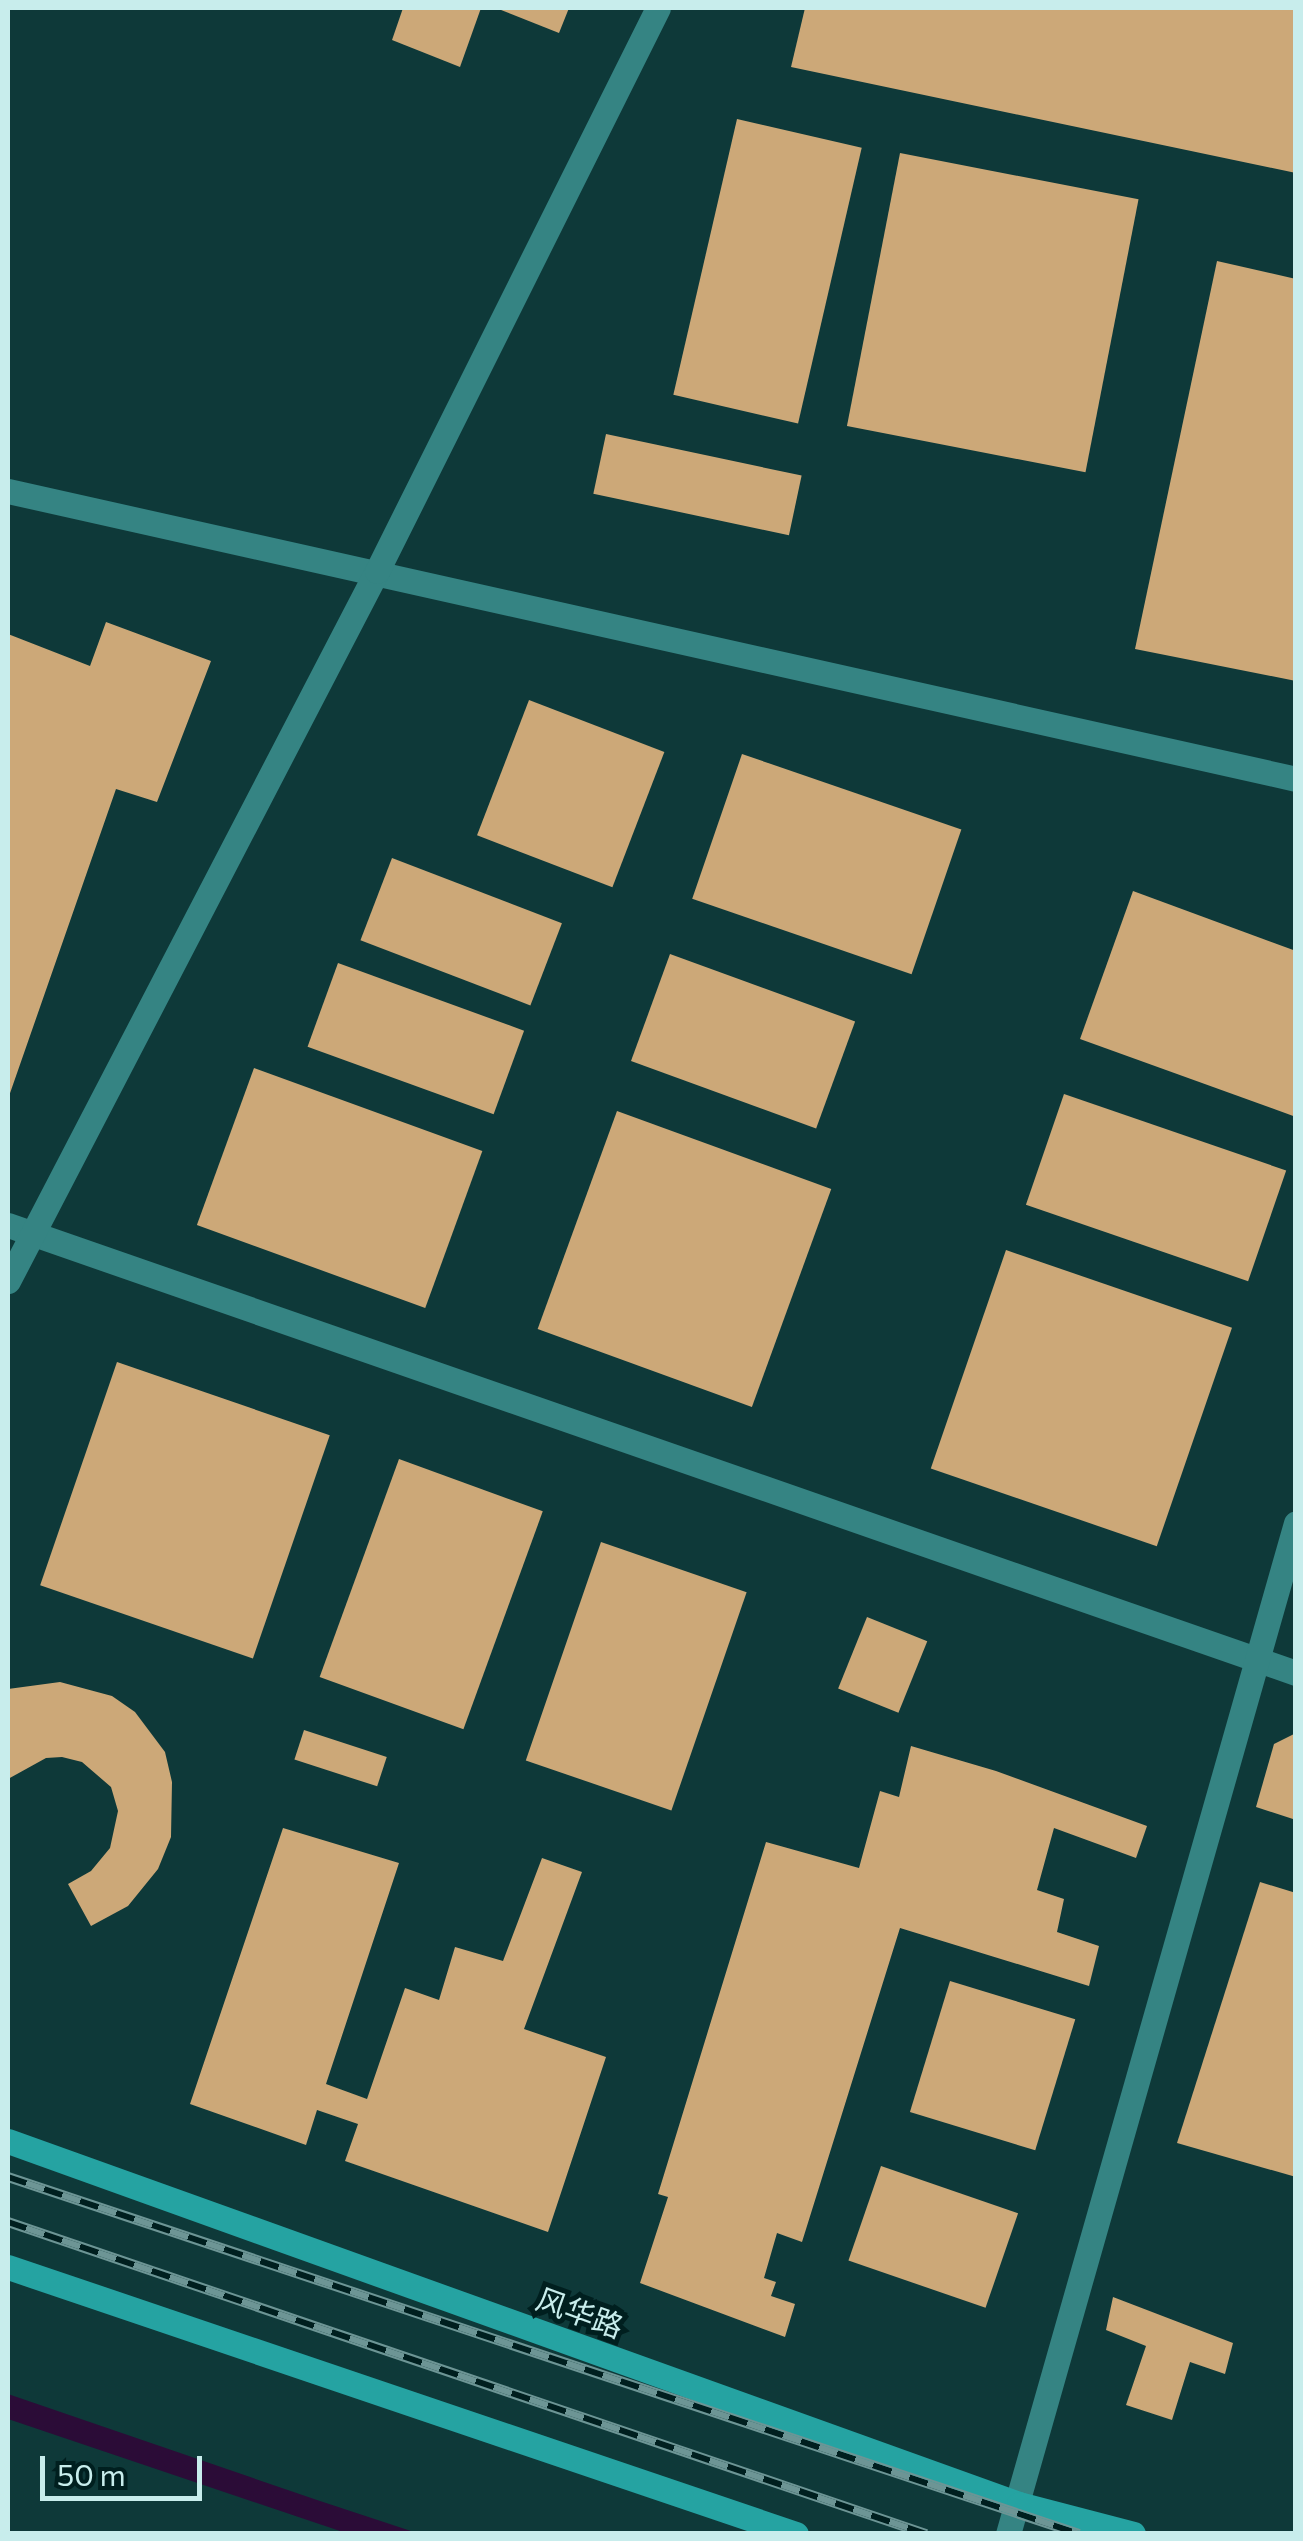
<!DOCTYPE html>
<meta charset="utf-8">
<style>
body{margin:0}
#map{position:relative;width:1303px;height:2541px;overflow:hidden;background:#0e3939;font-family:Commissioner,"Noto Sans SC",sans-serif}
div>[style]{position:absolute}
[style*='--x']{left:calc(var(--x)*1px);top:calc(var(--y)*1px);width:calc(var(--w)*1px);rotate:calc(var(--a)*1deg)}
.water>*{inset:0;background:#2b0c37}
.building>*{inset:0;background:#cca878;transform-origin:0 0}
.secondary>*{height:25px;margin:-12.5px;padding:0 12.5px;transform-origin:12.5px;border-radius:12.5px;background:#358483}
.primary>*{height:25px;margin:-12.5px;padding:0 12.5px;transform-origin:12.5px;border-radius:12.5px;background:#25a3a2}
.rail>*{height:10px;margin-top:-5px;transform-origin:0;background:repeating-linear-gradient(90deg,#001f1f 0 19px,#6d9595 0 38px);box-sizing:border-box;border-block:2px solid #6d9595}
span{translate:-50% -50%;white-space:nowrap;text-align:center;line-height:1.15;-webkit-text-stroke:10px #001f1f;paint-order:stroke}
.street-label{font-size:30px;color:#c8edec}
.frame{position:absolute;inset:0;border:10px solid #c8edec;pointer-events:none}
.scale{position:absolute;left:40px;top:2456px;width:162px;height:45px;box-sizing:border-box;border:5px solid #c8edec;border-top:0;padding-left:12px;font-size:30px;line-height:35px;white-space:nowrap;color:#c8edec;-webkit-text-stroke:8px #001f1f;paint-order:stroke}
</style>
<div id="map">
<div class="water">
<i style="clip-path:polygon(8px 2394px,317px 2500px,417px 2533px,346px 2533px,8px 2419px)"></i>
</div>
<div class="building">
<i style="clip-path:polygon(403px 8px,481px 8px,460px 67px,392px 40px)"></i>
<i style="clip-path:polygon(496px 8px,569px 8px,559px 33px)"></i>
<i style="clip-path:polygon(805px 8px,1296px 8px,1296px 173px,791px 67px)"></i>
<i style="left:737px;top:119px;width:128px;height:283px;rotate:13deg"></i>
<i style="left:900px;top:153px;width:243px;height:278px;rotate:11deg"></i>
<i style="clip-path:polygon(1217px 261px,1296px 279px,1296px 681px,1135px 649px)"></i>
<i style="left:606px;top:434px;width:200px;height:61px;rotate:12deg"></i>
<i style="clip-path:polygon(106px 622px,211px 661px,157px 802px,116px 789px,8px 1099px,8px 634px,90px 666px)"></i>
<i style="left:529px;top:700px;width:145px;height:145px;rotate:21deg"></i>
<i style="left:742px;top:754px;width:232px;height:153px;rotate:19deg"></i>
<i style="left:392px;top:858px;width:182px;height:88px;rotate:21deg"></i>
<i style="clip-path:polygon(1133px 891px,1296px 951px,1296px 1117px,1080px 1039px)"></i>
<i style="left:670px;top:954px;width:197px;height:114px;rotate:20deg"></i>
<i style="left:338px;top:963px;width:198px;height:89px;rotate:20deg"></i>
<i style="left:254px;top:1068px;width:243px;height:167px;rotate:20deg"></i>
<i style="left:1064px;top:1094px;width:235px;height:117px;rotate:19deg"></i>
<i style="left:617px;top:1111px;width:228px;height:232px;rotate:20deg"></i>
<i style="left:1006px;top:1250px;width:239px;height:231px;rotate:19deg"></i>
<i style="left:117px;top:1362px;width:225px;height:236px;rotate:19deg"></i>
<i style="left:399px;top:1459px;width:153px;height:232px;rotate:20deg"></i>
<i style="left:601px;top:1542px;width:154px;height:231px;rotate:19deg"></i>
<i style="left:867px;top:1617px;width:65px;height:77px;rotate:22deg"></i>
<i style="clip-path:polygon(60px 1682px,112px 1696px,135px 1712px,165px 1752px,172px 1782px,171px 1837px,158px 1869px,128px 1906px,91px 1926px,68px 1884px,91px 1871px,110px 1848px,118px 1811px,111px 1787px,82px 1762px,62px 1757px,46px 1758px,8px 1779px,8px 1689px)"></i>
<i style="left:304px;top:1730px;width:87px;height:31px;rotate:18deg"></i>
<i style="clip-path:polygon(1296px 1733px,1296px 1820px,1256px 1807px,1274px 1744px)"></i>
<i style="clip-path:polygon(911px 1746px,996px 1771px,1147px 1826px,1136px 1858px,1054px 1828px,1037px 1890px,1064px 1899px,1057px 1932px,1099px 1946px,1089px 1986px,900px 1928px,802px 2242px,777px 2233px,764px 2278px,776px 2282px,771px 2296px,795px 2304px,785px 2337px,640px 2283px,668px 2197px,658px 2194px,766px 1842px,859px 1868px,880px 1791px,899px 1797px)"></i>
<i style="clip-path:polygon(283px 1828px,399px 1863px,326px 2084px,367px 2099px,405px 1988px,439px 2000px,455px 1947px,503px 1961px,542px 1858px,582px 1872px,524px 2029px,606px 2057px,548px 2232px,345px 2161px,358px 2124px,317px 2110px,306px 2145px,190px 2104px)"></i>
<i style="clip-path:polygon(1260px 1882px,1296px 1893px,1296px 2177px,1177px 2143px)"></i>
<i style="left:950px;top:1981px;width:131px;height:137px;rotate:17deg"></i>
<i style="left:881px;top:2166px;width:145px;height:100px;rotate:19deg"></i>
<i style="clip-path:polygon(1113px 2297px,1233px 2343px,1225px 2374px,1190px 2362px,1172px 2420px,1126px 2405px,1146px 2346px,1106px 2330px)"></i>
</div>
<div class="secondary">
<i style="--x:8;--y:491;--w:1320;--a:12.6"></i>
<i style="--x:8;--y:1225;--w:1364;--a:19.18"></i>
<i style="--x:8;--y:1281;--w:800;--a:-62.54"></i>
<i style="--x:377;--y:571;--w:629;--a:-63.48"></i>
<i style="--x:1008;--y:2534;--w:1051;--a:-74.1"></i>
</div>
<div class="primary">
<i style="--x:8;--y:2141;--w:1074;--a:19.75"></i>
<i style="--x:1019;--y:2504;--w:118;--a:14.7"></i>
<i style="--x:8;--y:2267;--w:832;--a:18.72"></i>
</div>
<div class="rail">
<i style="--x:8;--y:2177;--w:1129;--a:18.43"></i>
<i style="--x:8;--y:2222;--w:970;--a:18.77"></i>
</div>
<div class="street-label">
<span style="left:580px;top:2312px;rotate:20deg">风华路</span>
</div>
<div class="frame"></div>
<div class="scale">50 m</div>
</div>
